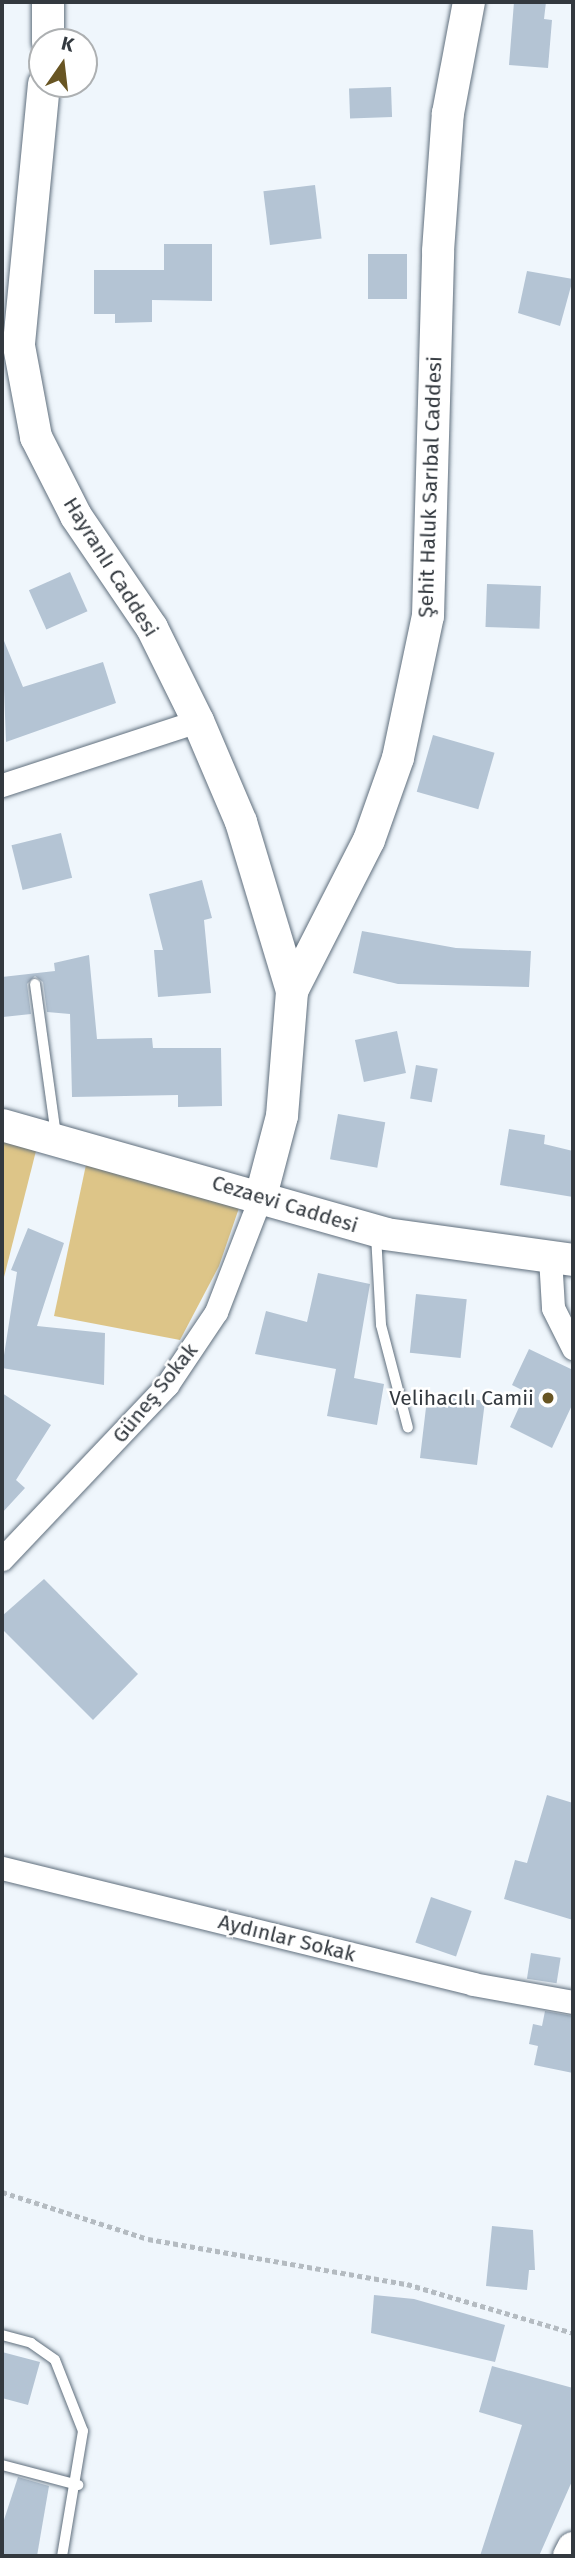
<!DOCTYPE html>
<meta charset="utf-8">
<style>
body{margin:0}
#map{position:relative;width:575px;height:2558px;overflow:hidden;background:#eff6fc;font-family:"Fira Sans",sans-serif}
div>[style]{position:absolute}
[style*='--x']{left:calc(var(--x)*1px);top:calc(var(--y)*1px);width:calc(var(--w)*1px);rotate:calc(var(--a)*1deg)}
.green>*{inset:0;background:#ddc588}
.building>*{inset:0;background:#b4c4d4;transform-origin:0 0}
.path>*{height:4.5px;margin-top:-2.25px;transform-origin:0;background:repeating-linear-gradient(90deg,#b4bbc1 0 5px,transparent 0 8.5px)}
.roads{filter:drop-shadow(0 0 2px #606f7d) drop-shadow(0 0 2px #606f7d)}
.lane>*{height:10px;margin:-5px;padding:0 5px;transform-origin:5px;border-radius:5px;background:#fff}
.street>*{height:23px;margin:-11.5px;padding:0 11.5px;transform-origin:11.5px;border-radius:11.5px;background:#fff}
.secondary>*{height:32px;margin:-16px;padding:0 16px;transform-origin:16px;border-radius:16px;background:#fff}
.dots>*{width:19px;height:19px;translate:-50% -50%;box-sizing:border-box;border:4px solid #fff;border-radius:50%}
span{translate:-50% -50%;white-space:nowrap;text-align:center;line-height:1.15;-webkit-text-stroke:5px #fff;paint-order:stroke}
.street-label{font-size:21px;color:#33393f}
.poi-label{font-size:21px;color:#33393f}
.right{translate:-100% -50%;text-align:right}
.frame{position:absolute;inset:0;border:4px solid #33393f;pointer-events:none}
.north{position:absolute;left:28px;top:28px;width:70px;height:70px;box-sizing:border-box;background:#fff;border:2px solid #adb0b2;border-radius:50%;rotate:14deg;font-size:19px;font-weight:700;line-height:28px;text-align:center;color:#33393f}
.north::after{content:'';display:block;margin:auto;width:24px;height:32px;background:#685523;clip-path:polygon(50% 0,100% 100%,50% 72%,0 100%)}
</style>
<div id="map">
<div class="green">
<i style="clip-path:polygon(2px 1140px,37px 1147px,2px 1285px)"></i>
<i style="clip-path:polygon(87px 1160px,239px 1208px,219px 1266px,180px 1340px,54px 1316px)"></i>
</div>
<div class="building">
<i style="clip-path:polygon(514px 2px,546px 2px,544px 19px,552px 20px,548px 68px,509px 65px)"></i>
<i style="left:391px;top:87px;width:30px;height:42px;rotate:88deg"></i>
<i style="left:315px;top:185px;width:54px;height:52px;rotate:83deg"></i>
<i style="clip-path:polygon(164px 244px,212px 244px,212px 301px,152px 300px,152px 322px,115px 323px,115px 314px,94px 314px,94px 270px,164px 270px)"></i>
<i style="left:407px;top:254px;width:45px;height:39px;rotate:90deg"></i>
<i style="clip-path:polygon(527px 271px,573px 279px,560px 326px,518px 313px)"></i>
<i style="left:70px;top:572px;width:43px;height:45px;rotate:66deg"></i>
<i style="left:487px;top:584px;width:54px;height:43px;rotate:2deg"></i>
<i style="clip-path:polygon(2px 636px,23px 687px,103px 662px,116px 703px,6px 742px)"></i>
<i style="left:433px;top:735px;width:64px;height:59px;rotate:16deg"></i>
<i style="left:61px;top:833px;width:46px;height:51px;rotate:76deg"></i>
<i style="clip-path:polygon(202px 880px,212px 918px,204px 920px,211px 993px,158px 997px,154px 950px,163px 950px,149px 894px)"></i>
<i style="clip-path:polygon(362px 931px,456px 948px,531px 951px,529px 987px,398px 984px,353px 973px)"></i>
<i style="clip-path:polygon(89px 955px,97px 1039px,152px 1038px,153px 1048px,221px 1048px,222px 1106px,178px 1107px,178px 1095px,72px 1097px,70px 1014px,47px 1012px,43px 982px,35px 976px,27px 984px,31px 1014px,3px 1017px,2px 977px,55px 971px,54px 963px)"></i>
<i style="left:397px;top:1031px;width:43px;height:43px;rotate:78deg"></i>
<i style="left:416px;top:1065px;width:22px;height:34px;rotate:10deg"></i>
<i style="left:338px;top:1114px;width:48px;height:46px;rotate:10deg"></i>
<i style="clip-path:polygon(509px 1129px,545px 1135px,544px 1144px,573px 1151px,573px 1197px,500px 1185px)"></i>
<i style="clip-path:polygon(28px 1228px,64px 1243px,37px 1326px,105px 1333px,104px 1385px,2px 1368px,17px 1272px,11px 1270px)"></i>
<i style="clip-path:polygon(318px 1273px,370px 1284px,354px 1378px,384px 1384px,377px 1425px,327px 1416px,336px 1369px,255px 1354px,266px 1311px,307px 1322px)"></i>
<i style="left:416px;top:1294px;width:51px;height:59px;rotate:6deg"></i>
<i style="clip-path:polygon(529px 1349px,573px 1370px,573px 1403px,552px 1448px,510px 1427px,526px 1392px,512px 1385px)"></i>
<i style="clip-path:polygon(2px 1393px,51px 1425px,16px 1480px,25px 1488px,2px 1513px)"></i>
<i style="clip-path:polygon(443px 1395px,485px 1401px,477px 1465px,420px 1458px,427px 1399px,442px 1401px)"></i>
<i style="clip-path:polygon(44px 1579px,138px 1674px,93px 1720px,2px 1629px,2px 1616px)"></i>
<i style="clip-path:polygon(547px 1795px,573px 1803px,573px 1920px,504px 1899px,515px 1860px,527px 1863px)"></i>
<i style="left:431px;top:1897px;width:43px;height:48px;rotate:19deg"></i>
<i style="left:531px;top:1953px;width:30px;height:26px;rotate:9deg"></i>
<i style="clip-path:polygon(545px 2011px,573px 2016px,573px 2073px,534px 2065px,538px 2046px,529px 2044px,533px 2024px,542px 2026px)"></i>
<i style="clip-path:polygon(492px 2226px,533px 2230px,535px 2270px,529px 2270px,527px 2290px,486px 2286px)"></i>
<i style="clip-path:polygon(374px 2295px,414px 2299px,505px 2325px,495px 2362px,371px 2333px)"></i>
<i style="clip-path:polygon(2px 2352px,40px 2362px,28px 2405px,2px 2398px)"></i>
<i style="clip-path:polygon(492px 2366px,573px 2388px,573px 2479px,539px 2556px,480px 2556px,522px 2425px,479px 2412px)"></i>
<i style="clip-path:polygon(18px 2477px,49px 2486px,37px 2556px,2px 2556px,2px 2526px)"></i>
</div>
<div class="path">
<i style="--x:2;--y:2192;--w:153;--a:17.8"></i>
<i style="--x:148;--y:2239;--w:263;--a:9.9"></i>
<i style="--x:407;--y:2284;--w:173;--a:16.4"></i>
</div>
<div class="roads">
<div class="lane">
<i style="--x:35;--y:984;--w:153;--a:82.1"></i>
<i style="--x:376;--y:1235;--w:90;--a:86.8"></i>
<i style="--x:381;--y:1325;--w:106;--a:75.3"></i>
<i style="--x:2;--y:2335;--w:30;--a:15"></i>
<i style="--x:31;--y:2343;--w:29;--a:35"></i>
<i style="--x:55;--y:2360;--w:76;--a:68.5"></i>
<i style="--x:83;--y:2431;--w:127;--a:99.5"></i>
<i style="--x:2;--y:2465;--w:79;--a:14.7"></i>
</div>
<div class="street">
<i style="--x:2;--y:785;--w:206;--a:-18.1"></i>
<i style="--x:550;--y:1257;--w:51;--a:86.6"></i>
<i style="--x:553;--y:1308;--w:45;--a:63.4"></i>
<i style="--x:2;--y:1559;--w:240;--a:-46.5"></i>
<i style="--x:167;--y:1385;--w:88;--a:-56.1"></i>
<i style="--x:216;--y:1312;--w:124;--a:-68.8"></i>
<i style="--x:2;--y:1868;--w:485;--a:13.8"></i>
<i style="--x:473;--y:1984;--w:102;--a:10.2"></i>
</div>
<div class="secondary">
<i style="--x:48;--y:2;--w:40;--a:90"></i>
<i style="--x:44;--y:84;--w:263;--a:95.5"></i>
<i style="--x:19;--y:346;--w:93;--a:79.4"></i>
<i style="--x:36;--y:437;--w:89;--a:63.1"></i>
<i style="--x:76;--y:516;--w:135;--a:55.8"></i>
<i style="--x:152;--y:628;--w:104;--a:63.7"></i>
<i style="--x:198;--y:721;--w:110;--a:66.9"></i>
<i style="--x:241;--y:822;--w:177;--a:73.2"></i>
<i style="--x:2;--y:1125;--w:399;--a:15.8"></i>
<i style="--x:386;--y:1234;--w:189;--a:7.9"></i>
<i style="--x:261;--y:1196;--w:83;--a:-75.3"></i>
<i style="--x:282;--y:1116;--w:125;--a:-85.4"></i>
<i style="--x:292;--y:991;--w:169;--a:-63"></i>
<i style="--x:369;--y:840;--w:87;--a:-70.5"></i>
<i style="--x:398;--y:758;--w:145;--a:-78.1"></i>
<i style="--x:428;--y:616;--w:365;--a:-88.4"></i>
<i style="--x:438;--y:251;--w:138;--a:-85.9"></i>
<i style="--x:448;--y:113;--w:113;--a:-79.3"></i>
<i style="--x:569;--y:2556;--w:9;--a:-63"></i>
</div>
</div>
<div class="dots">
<i style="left:548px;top:1398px;background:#685523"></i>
</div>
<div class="street-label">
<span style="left:430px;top:487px;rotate:-88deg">Şehit Haluk Sarıbal Caddesi</span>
<span style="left:111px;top:567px;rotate:58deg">Hayranlı Caddesi</span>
<span style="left:285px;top:1204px;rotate:17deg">Cezaevi Caddesi</span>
<span style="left:155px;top:1393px;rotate:-51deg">Güneş Sokak</span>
<span style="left:287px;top:1938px;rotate:14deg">Aydınlar Sokak</span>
</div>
<div class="poi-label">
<span class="right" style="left:534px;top:1398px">Velihacılı Camii</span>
</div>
<div class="frame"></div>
<div class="north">K</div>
</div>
